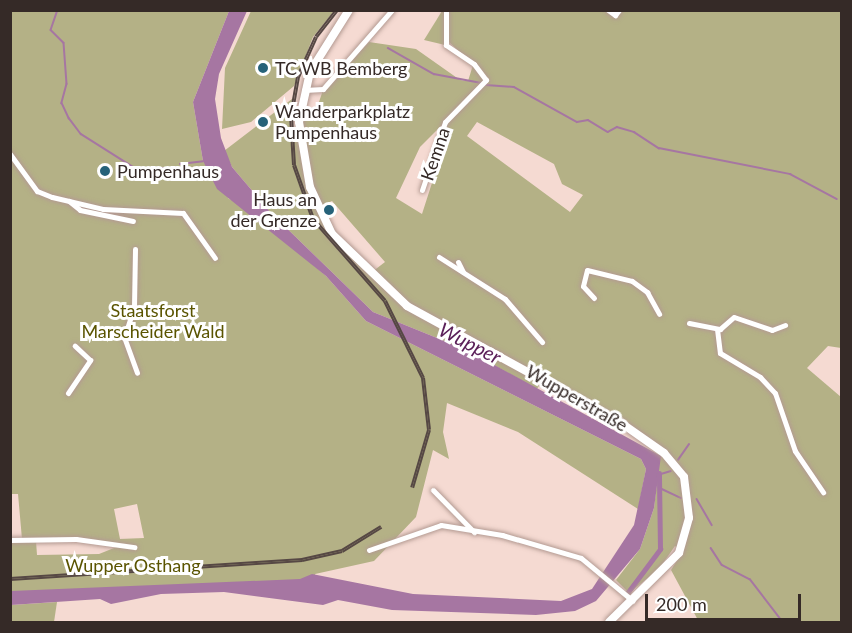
<!DOCTYPE html>
<meta charset="utf-8">
<style>
body{margin:0}
#map{position:relative;width:852px;height:633px;overflow:hidden;background:#f5dad2;font-family:Lato,sans-serif}
div>[style]{position:absolute}
[style*='--x']{left:calc(var(--x)*1px);top:calc(var(--y)*1px);width:calc(var(--w)*1px);rotate:calc(var(--a)*1deg)}
.green>*{inset:0;background:#b4b186}
.water>*{inset:0;background:#a676a2}
.stream>*{height:1.5px;margin:-0.75px;padding:0 0.75px;transform-origin:0.75px;border-radius:0.75px;background:#a676a2}
.canal>*{height:5px;margin:-2.5px;padding:0 2.5px;transform-origin:2.5px;border-radius:2.5px;background:#a676a2}
.roads{filter:drop-shadow(0 0 2px #b39a92) drop-shadow(0 0 2px #b39a92)}
.minor>*{height:5px;margin:-2.5px;padding:0 2.5px;transform-origin:2.5px;border-radius:2.5px;background:#fff}
.secondary>*{height:8px;margin:-4px;padding:0 4px;transform-origin:4px;border-radius:4px;background:#fff}
.rail>*{height:4px;margin-top:-2px;transform-origin:0;background:repeating-linear-gradient(90deg,#fff 0 4.5px,#564844 0 9px);box-sizing:border-box;border-block:2px solid #564844}
.dots>*{width:16px;height:16px;translate:-50% -50%;box-sizing:border-box;border:3px solid #fff;border-radius:50%}
span{translate:-50% -50%;white-space:nowrap;text-align:center;line-height:1.15;-webkit-text-stroke:6px #fff;paint-order:stroke}
.poi-label{font-size:18px;color:#352a27}
.left{translate:0 -50%;text-align:left}
.right{translate:-100% -50%;text-align:right}
.street-label{font-size:18px;color:#352a27}
.park-label{font-size:18px;color:#5a5401}
.water-label{font-size:20px;color:#5b2059;font-style:italic}
.frame{position:absolute;inset:0;border:12px solid #352a27;pointer-events:none}
.scale{position:absolute;left:645px;top:594px;width:156px;height:27px;box-sizing:border-box;border:3px solid #352a27;border-top:0;padding-left:8px;font-size:18px;line-height:21px;white-space:nowrap;color:#352a27;-webkit-text-stroke:4px #fff;paint-order:stroke}
</style>
<div id="map">
<div class="green">
<i style="clip-path:polygon(evenodd,11px 11px,229px 11px,193px 102px,203px 161px,229px 199px,240px 202px,326px 276px,366px 321px,641px 459px,646px 469px,638px 509px,518px 432px,447px 403px,443px 432px,449px 459px,433px 450px,416px 517px,374px 561px,315px 574px,319px 588px,11px 596px,11px 538px,22px 539px,18px 494px,10px 494px,11px 11px,137px 504px,144px 538px,120px 539px,114px 509px,137px 504px,11px 11px,76px 539px,119px 546px,99px 554px,37px 555px,36px 541px,76px 539px)"></i>
<i style="clip-path:polygon(251px 11px,334px 11px,313px 37px,294px 86px,251px 122px,222px 129px,225px 68px)"></i>
<i style="clip-path:polygon(442px 11px,445px 11px,445px 45px,424px 40px)"></i>
<i style="clip-path:polygon(evenodd,448px 11px,841px 11px,841px 348px,828px 346px,807px 368px,841px 397px,841px 622px,699px 622px,671px 570px,683px 551px,675px 546px,659px 569px,629px 593px,616px 580px,640px 549px,654px 508px,660px 456px,654px 445px,543px 379px,537px 389px,469px 351px,373px 312px,271px 213px,232px 167px,224px 151px,292px 99px,289px 137px,299px 135px,306px 111px,318px 105px,323px 90px,369px 42px,416px 49px,460px 80px,468px 81px,473px 65px,484px 79px,475px 93px,481px 90px,487px 78px,448px 41px,448px 11px,477px 122px,554px 164px,562px 184px,583px 195px,570px 212px,467px 136px,477px 122px,448px 11px,443px 124px,432px 157px,439px 161px,422px 214px,396px 198px,420px 147px,443px 124px,448px 11px,332px 201px,385px 262px,372px 272px,337px 237px,321px 206px,332px 201px)"></i>
<i style="clip-path:polygon(57px 602px,54px 622px,11px 622px,11px 605px)"></i>
</div>
<div class="water">
<i style="clip-path:polygon(229px 11px,247px 11px,219px 74px,215px 99px,221px 138px,232px 167px,271px 213px,373px 312px,469px 351px,661px 456px,654px 508px,640px 549px,596px 601px,575px 611px,536px 615px,392px 610px,338px 600px,323px 605px,224px 592px,161px 594px,111px 604px,100px 599px,11px 605px,11px 591px,300px 579px,312px 574px,413px 594px,561px 601px,592px 589px,634px 525px,646px 469px,641px 459px,366px 321px,326px 276px,217px 189px,203px 161px,193px 102px)"></i>
</div>
<div class="stream">
<i style="--x:58;--y:10;--w:21;--a:109"></i>
<i style="--x:51;--y:30;--w:18;--a:45"></i>
<i style="--x:64;--y:43;--w:41;--a:85.8"></i>
<i style="--x:67;--y:84;--w:20;--a:105"></i>
<i style="--x:62;--y:103;--w:17;--a:65"></i>
<i style="--x:69;--y:118;--w:20;--a:53"></i>
<i style="--x:81;--y:134;--w:64;--a:32.2"></i>
<i style="--x:135;--y:168;--w:28;--a:0"></i>
<i style="--x:388;--y:48;--w:53;--a:29.5"></i>
<i style="--x:434;--y:74;--w:48;--a:10.8"></i>
<i style="--x:486;--y:85;--w:28;--a:4"></i>
<i style="--x:514;--y:87;--w:72;--a:29.1"></i>
<i style="--x:577;--y:122;--w:11;--a:-10"></i>
<i style="--x:588;--y:120;--w:23;--a:31"></i>
<i style="--x:608;--y:132;--w:10;--a:-29"></i>
<i style="--x:617;--y:127;--w:18;--a:16"></i>
<i style="--x:634;--y:132;--w:30;--a:33"></i>
<i style="--x:659;--y:148;--w:134;--a:11.2"></i>
<i style="--x:790;--y:174;--w:53;--a:28"></i>
<i style="--x:180;--y:164;--w:23;--a:-7"></i>
<i style="--x:678;--y:460;--w:19;--a:-55"></i>
<i style="--x:661;--y:474;--w:10;--a:-17"></i>
<i style="--x:662;--y:489;--w:21;--a:25"></i>
<i style="--x:697;--y:499;--w:30;--a:60"></i>
<i style="--x:711;--y:548;--w:20;--a:57"></i>
<i style="--x:722;--y:565;--w:31;--a:27"></i>
<i style="--x:750;--y:579;--w:54;--a:52.5"></i>
</div>
<div class="canal">
<i style="--x:628;--y:592;--w:54;--a:-53.3"></i>
<i style="--x:660;--y:549;--w:76;--a:-90.8"></i>
</div>
<div class="roads">
<div class="minor">
<i style="--x:608;--y:10;--w:9;--a:36"></i>
<i style="--x:615;--y:15;--w:6;--a:-51"></i>
<i style="--x:304;--y:90;--w:19;--a:-3"></i>
<i style="--x:323;--y:89;--w:105;--a:-48.9"></i>
<i style="--x:10;--y:154;--w:46;--a:53.9"></i>
<i style="--x:37;--y:191;--w:16;--a:22"></i>
<i style="--x:52;--y:197;--w:52;--a:13.2"></i>
<i style="--x:103;--y:209;--w:80;--a:2.9"></i>
<i style="--x:183;--y:213;--w:55;--a:54.6"></i>
<i style="--x:422;--y:190;--w:72;--a:-71.3"></i>
<i style="--x:445;--y:122;--w:59;--a:-45.7"></i>
<i style="--x:486;--y:80;--w:20;--a:-127"></i>
<i style="--x:474;--y:64;--w:34;--a:-146"></i>
<i style="--x:446;--y:45;--w:35;--a:-90"></i>
<i style="--x:69;--y:201;--w:14;--a:39"></i>
<i style="--x:80;--y:210;--w:54;--a:11.7"></i>
<i style="--x:135;--y:249;--w:58;--a:91"></i>
<i style="--x:134;--y:307;--w:32;--a:108"></i>
<i style="--x:124;--y:337;--w:38;--a:70"></i>
<i style="--x:439;--y:257;--w:78;--a:32.5"></i>
<i style="--x:505;--y:299;--w:57;--a:49.3"></i>
<i style="--x:458;--y:262;--w:11;--a:63"></i>
<i style="--x:594;--y:298;--w:16;--a:-133"></i>
<i style="--x:583;--y:286;--w:16;--a:-76"></i>
<i style="--x:587;--y:270;--w:46;--a:13.7"></i>
<i style="--x:632;--y:281;--w:19;--a:36"></i>
<i style="--x:647;--y:292;--w:25;--a:61"></i>
<i style="--x:689;--y:323;--w:32;--a:11"></i>
<i style="--x:720;--y:329;--w:18;--a:-41"></i>
<i style="--x:734;--y:317;--w:40;--a:18.9"></i>
<i style="--x:772;--y:330;--w:14;--a:-21"></i>
<i style="--x:717;--y:329;--w:24;--a:83"></i>
<i style="--x:720;--y:353;--w:47;--a:31"></i>
<i style="--x:760;--y:377;--w:22;--a:47"></i>
<i style="--x:775;--y:393;--w:61;--a:71"></i>
<i style="--x:795;--y:451;--w:50;--a:55.7"></i>
<i style="--x:68;--y:393;--w:40;--a:-56"></i>
<i style="--x:90;--y:360;--w:21;--a:-137"></i>
<i style="--x:433;--y:490;--w:59;--a:45.7"></i>
<i style="--x:10;--y:540;--w:66;--a:-0.9"></i>
<i style="--x:76;--y:539;--w:59;--a:7.9"></i>
<i style="--x:369;--y:550;--w:76;--a:-19.1"></i>
<i style="--x:441;--y:525;--w:62;--a:9.3"></i>
<i style="--x:502;--y:535;--w:82;--a:16.2"></i>
<i style="--x:581;--y:558;--w:67;--a:39.6"></i>
</div>
<div class="secondary">
<i style="--x:349;--y:10;--w:73;--a:122.2"></i>
<i style="--x:310;--y:72;--w:51;--a:102.4"></i>
<i style="--x:299;--y:122;--w:66;--a:80.4"></i>
<i style="--x:310;--y:187;--w:52;--a:64.9"></i>
<i style="--x:332;--y:234;--w:104;--a:43.8"></i>
<i style="--x:407;--y:306;--w:247;--a:28.7"></i>
<i style="--x:624;--y:425;--w:49;--a:35"></i>
<i style="--x:664;--y:453;--w:31;--a:50"></i>
<i style="--x:684;--y:477;--w:41;--a:83"></i>
<i style="--x:689;--y:518;--w:36;--a:106"></i>
<i style="--x:679;--y:553;--w:98;--a:135.4"></i>
</div>
</div>
<div class="rail">
<i style="--x:337;--y:10;--w:34;--a:128"></i>
<i style="--x:316;--y:37;--w:44;--a:114.2"></i>
<i style="--x:298;--y:77;--w:39;--a:100"></i>
<i style="--x:291;--y:115;--w:50;--a:86.6"></i>
<i style="--x:294;--y:165;--w:57;--a:70.6"></i>
<i style="--x:313;--y:219;--w:109;--a:48.7"></i>
<i style="--x:385;--y:301;--w:86;--a:63.7"></i>
<i style="--x:423;--y:378;--w:52;--a:83.4"></i>
<i style="--x:429;--y:430;--w:60;--a:106.3"></i>
<i style="--x:10;--y:579;--w:293;--a:-3.7"></i>
<i style="--x:302;--y:560;--w:41;--a:-12.7"></i>
<i style="--x:342;--y:551;--w:46;--a:-31.6"></i>
</div>
<div class="dots">
<i style="left:263px;top:68px;background:#266279"></i>
<i style="left:263px;top:122px;background:#266279"></i>
<i style="left:105px;top:171px;background:#266279"></i>
<i style="left:329px;top:210px;background:#266279"></i>
</div>
<div class="poi-label">
<span class="left" style="left:275px;top:68px">TC WB Bemberg</span>
<span class="left" style="left:275px;top:122px">Wanderparkplatz<br>Pumpenhaus</span>
<span class="left" style="left:117px;top:171px">Pumpenhaus</span>
<span class="right" style="left:317px;top:210px">Haus an<br>der Grenze</span>
</div>
<div class="street-label">
<span style="left:435px;top:154px;rotate:-71deg">Kemna</span>
<span style="left:577px;top:398px;rotate:30deg">Wupperstraße</span>
</div>
<div class="park-label">
<span style="left:153px;top:321px">Staatsforst<br>Marscheider Wald</span>
<span style="left:133px;top:565px">Wupper Osthang</span>
</div>
<div class="water-label">
<span style="left:470px;top:343px;rotate:27deg">Wupper</span>
</div>
<div class="frame"></div>
<div class="scale">200 m</div>
</div>
